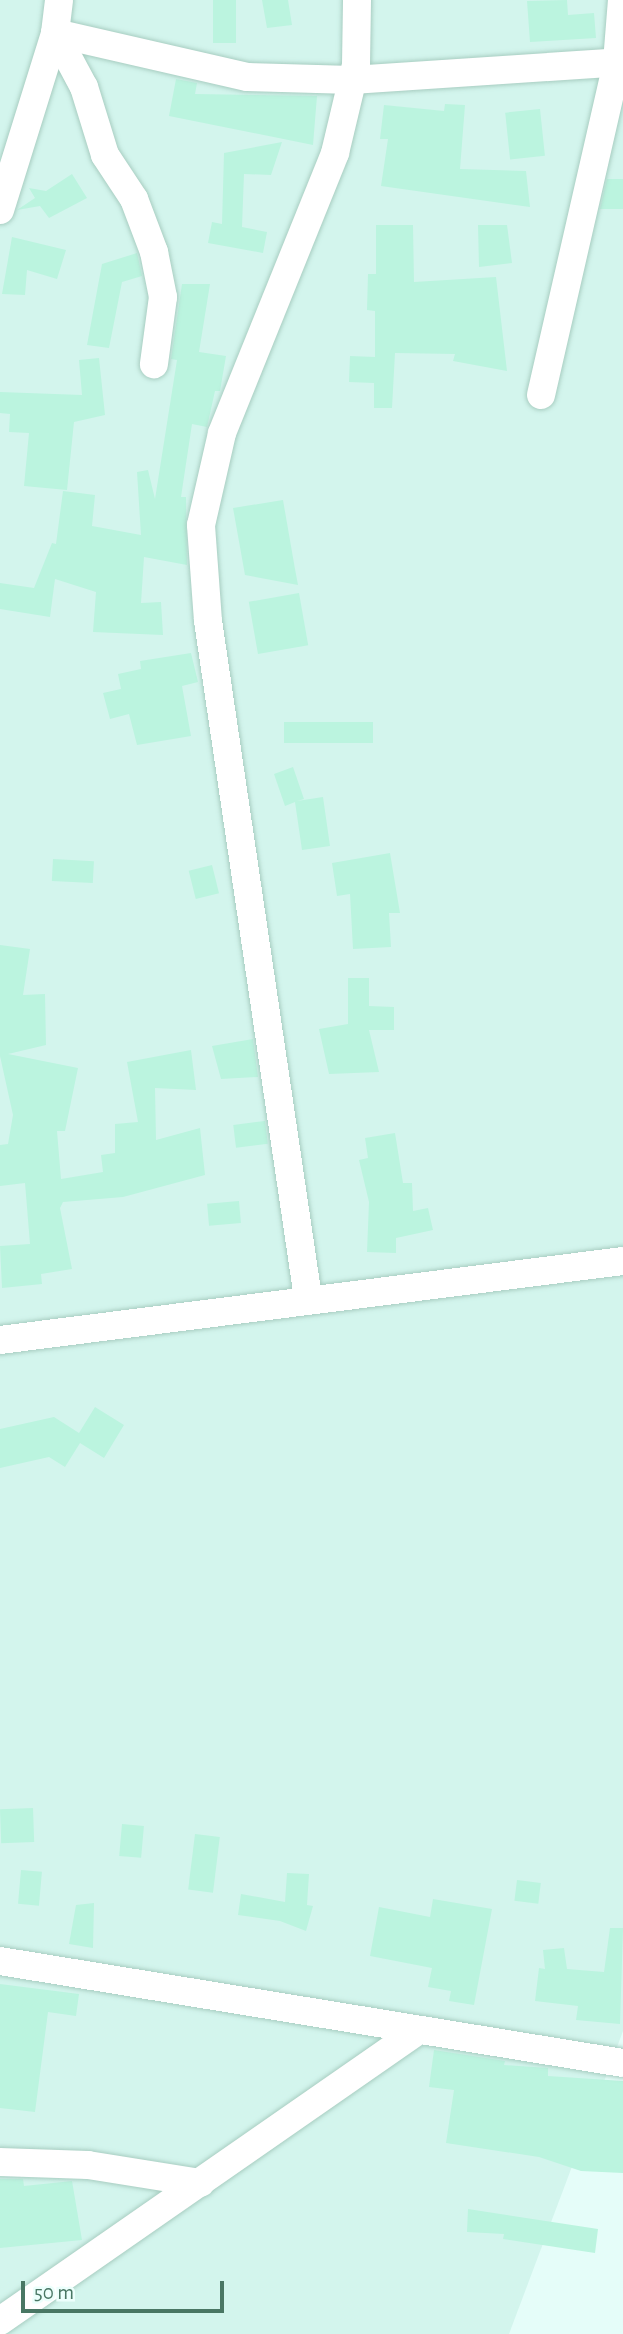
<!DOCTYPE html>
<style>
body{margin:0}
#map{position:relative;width:623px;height:2334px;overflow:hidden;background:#e5fdf9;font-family:"Alegreya Sans",sans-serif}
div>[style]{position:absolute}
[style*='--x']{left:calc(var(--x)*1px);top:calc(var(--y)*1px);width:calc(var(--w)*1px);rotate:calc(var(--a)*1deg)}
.residential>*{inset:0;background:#d3f5ed}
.building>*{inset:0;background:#bbf4df;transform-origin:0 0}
.roads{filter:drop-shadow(0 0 2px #a8cdc1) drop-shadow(0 0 2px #a8cdc1)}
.street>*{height:28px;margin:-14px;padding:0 14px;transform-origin:14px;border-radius:14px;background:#fff}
span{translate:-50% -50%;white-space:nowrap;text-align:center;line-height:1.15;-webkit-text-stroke:5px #ecfffc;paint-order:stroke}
.scale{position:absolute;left:21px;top:2281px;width:203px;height:32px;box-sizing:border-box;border:4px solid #497764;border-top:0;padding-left:9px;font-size:21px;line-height:24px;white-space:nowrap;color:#497764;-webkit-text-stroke:5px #ecfffc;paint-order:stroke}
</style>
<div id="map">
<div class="residential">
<i style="clip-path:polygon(0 0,623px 0,623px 2031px,509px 2334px,0 2334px)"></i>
</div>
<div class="building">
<i style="left:213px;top:0;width:23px;height:43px"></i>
<i style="clip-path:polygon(262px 0,288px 0,292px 25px,267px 28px)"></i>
<i style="clip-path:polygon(567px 0,568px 15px,594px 13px,596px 38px,530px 42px,527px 1px)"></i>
<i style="clip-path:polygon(176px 79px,197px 83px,195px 94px,317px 96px,313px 145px,169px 116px)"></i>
<i style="clip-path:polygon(445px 104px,465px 105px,460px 169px,526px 171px,530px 207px,381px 186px,388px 139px,380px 139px,384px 105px,444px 111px)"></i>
<i style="left:540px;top:109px;width:47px;height:35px;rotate:84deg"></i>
<i style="clip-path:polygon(282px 142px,271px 175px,244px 174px,242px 227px,267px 232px,263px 253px,208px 243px,212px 222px,222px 224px,224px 153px)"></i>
<i style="clip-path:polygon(72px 174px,87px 198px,49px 218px,40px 206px,17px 210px,35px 198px,29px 188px,46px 191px)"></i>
<i style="clip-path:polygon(607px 179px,623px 179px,623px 209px,600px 209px)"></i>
<i style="clip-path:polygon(376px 225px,413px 225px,414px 282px,496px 277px,507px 371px,453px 361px,455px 354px,395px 353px,392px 408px,374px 408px,374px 383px,349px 382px,350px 356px,375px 357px,375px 311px,367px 310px,368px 274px,376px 274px)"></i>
<i style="clip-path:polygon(478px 225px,507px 225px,512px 263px,479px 267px)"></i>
<i style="clip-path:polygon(12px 237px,66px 250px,57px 279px,27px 270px,25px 295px,2px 294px)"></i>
<i style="clip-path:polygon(137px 253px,142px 276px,122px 282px,109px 348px,87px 345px,102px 264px)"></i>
<i style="clip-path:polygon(182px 284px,210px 284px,199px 352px,226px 356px,220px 391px,215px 391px,207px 427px,192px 424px,181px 497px,186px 497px,187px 565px,144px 557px,141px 603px,161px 602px,163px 635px,93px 632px,96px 592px,55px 579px,50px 617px,0 609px,0 583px,34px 588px,52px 543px,56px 544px,63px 491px,95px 495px,92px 526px,141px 535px,137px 472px,148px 470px,155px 499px,177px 360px,171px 359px)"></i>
<i style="clip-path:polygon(99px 358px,105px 415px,74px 422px,67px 490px,24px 486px,29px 433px,9px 432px,10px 414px,0 413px,0 392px,82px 395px,79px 360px)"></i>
<i style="clip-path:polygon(283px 500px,295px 569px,298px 585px,245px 575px,233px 508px)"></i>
<i style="left:299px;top:593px;width:53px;height:51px;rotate:80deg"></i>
<i style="clip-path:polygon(191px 653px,198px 682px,182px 686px,191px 736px,137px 745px,129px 714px,110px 719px,103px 693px,121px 689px,118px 674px,141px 669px,140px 661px)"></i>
<i style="left:284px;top:722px;width:89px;height:21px"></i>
<i style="clip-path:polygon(293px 767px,304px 799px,297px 801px,323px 797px,330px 846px,302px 850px,295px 802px,285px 806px,274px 774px)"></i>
<i style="clip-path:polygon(390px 853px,400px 913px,389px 913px,391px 947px,353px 949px,350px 894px,337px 896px,332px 863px)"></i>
<i style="left:53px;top:859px;width:41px;height:22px;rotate:3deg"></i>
<i style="left:212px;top:865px;width:29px;height:24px;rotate:76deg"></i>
<i style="clip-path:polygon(0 945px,30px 949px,23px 995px,45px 994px,46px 1045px,8px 1054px,78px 1068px,65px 1131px,57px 1131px,61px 1179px,103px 1172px,101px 1155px,115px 1153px,115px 1124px,138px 1122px,127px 1062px,191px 1050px,196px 1090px,155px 1088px,156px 1140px,200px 1128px,205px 1175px,123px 1197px,63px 1202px,60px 1208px,72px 1269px,41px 1274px,42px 1284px,2px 1288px,0 1246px,30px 1244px,25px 1183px,0 1186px,0 1145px,8px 1144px,13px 1115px,0 1056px)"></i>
<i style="clip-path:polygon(348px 978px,369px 978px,369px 1006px,394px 1007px,394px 1030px,369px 1030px,379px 1072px,329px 1074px,319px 1029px,348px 1024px)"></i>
<i style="clip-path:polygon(253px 1039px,258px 1077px,221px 1079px,212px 1046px)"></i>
<i style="left:265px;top:1121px;width:23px;height:32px;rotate:83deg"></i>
<i style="clip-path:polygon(395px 1133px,403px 1183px,412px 1183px,413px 1211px,428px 1208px,433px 1230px,396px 1238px,396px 1253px,367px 1252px,369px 1202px,359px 1160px,368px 1158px,365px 1138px)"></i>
<i style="left:239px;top:1201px;width:22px;height:32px;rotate:85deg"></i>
<i style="clip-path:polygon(95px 1407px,124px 1425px,104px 1458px,80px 1443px,65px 1467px,49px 1457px,0 1468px,0 1429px,54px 1417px,79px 1433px)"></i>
<i style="left:33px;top:1808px;width:34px;height:33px;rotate:88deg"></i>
<i style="left:122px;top:1824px;width:22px;height:32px;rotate:5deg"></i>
<i style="left:195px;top:1834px;width:25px;height:56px;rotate:7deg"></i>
<i style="left:21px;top:1870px;width:21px;height:34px;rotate:5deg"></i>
<i style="clip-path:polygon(287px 1873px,309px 1874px,307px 1905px,313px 1906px,306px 1931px,280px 1921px,238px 1915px,241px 1894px,285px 1902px)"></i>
<i style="left:517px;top:1880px;width:24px;height:21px;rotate:7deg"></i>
<i style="clip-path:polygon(433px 1899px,492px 1909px,474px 2005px,449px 2001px,451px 1991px,428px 1987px,432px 1968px,370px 1956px,379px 1907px,430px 1917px)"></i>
<i style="clip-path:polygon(94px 1903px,93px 1948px,69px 1944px,76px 1905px)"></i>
<i style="clip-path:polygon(610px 1928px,623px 1928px,620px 2024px,576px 2020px,578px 2006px,535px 2001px,539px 1968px,545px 1969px,543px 1950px,564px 1948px,567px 1969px,604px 1972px)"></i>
<i style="clip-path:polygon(0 1984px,79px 1994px,76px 2016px,48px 2012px,35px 2112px,0 2108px)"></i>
<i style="clip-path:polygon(434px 2050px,505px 2061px,504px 2065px,548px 2068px,548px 2076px,623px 2081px,623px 2173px,581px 2171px,539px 2157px,446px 2143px,454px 2090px,429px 2087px)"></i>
<i style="clip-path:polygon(0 2179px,23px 2179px,24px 2186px,72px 2181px,82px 2240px,0 2248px)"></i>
<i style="clip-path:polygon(468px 2209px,598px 2229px,595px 2253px,503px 2239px,504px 2234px,467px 2232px)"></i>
</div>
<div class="roads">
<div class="street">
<i style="--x:55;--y:33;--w:197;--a:12.9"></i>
<i style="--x:247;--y:77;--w:105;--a:1.6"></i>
<i style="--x:352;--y:80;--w:272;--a:-3.8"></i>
<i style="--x:55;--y:33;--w:61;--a:61.8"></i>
<i style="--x:84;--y:87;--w:71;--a:72.8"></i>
<i style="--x:105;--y:155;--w:53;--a:56.6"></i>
<i style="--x:134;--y:199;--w:57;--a:69.3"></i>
<i style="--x:154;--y:252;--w:46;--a:78.7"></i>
<i style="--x:163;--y:297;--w:68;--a:97.7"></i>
<i style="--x:0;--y:210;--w:185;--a:-72.7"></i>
<i style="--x:55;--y:33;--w:33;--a:-83"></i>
<i style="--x:541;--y:395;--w:342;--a:-77.1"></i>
<i style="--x:617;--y:62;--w:62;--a:-85.4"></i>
<i style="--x:308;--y:1298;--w:684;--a:-98.4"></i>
<i style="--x:208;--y:621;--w:96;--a:-94.2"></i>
<i style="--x:201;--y:525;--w:94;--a:-77.1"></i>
<i style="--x:222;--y:433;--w:302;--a:-68"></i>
<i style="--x:335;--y:153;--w:90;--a:-76.6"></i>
<i style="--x:356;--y:65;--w:65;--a:-89.1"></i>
<i style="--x:0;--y:1340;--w:628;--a:-7.23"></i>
<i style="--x:0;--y:1961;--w:631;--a:9.3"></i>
<i style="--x:0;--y:2162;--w:88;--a:2"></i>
<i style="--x:88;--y:2165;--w:114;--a:9.1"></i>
<i style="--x:0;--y:2321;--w:510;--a:-34.78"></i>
</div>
</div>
<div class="scale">50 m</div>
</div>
